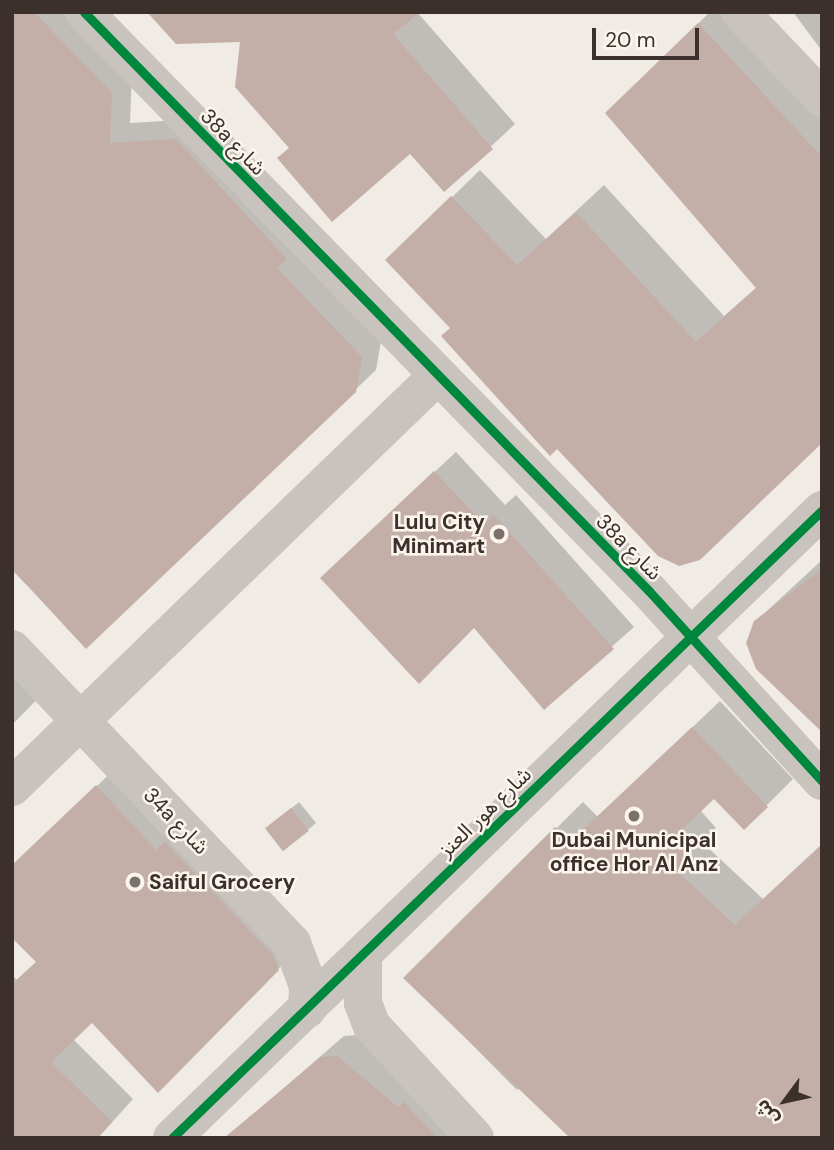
<!DOCTYPE html>
<meta charset="utf-8">
<style>
body{margin:0}
#map{position:relative;width:834px;height:1150px;overflow:hidden;background:#f0ebe5;font-family:"DM Sans","Noto Sans Arabic",sans-serif}
div>[style]{position:absolute}
[style*='--x']{left:calc(var(--x)*1px);top:calc(var(--y)*1px);width:calc(var(--w)*1px);rotate:calc(var(--a)*1deg)}
.shadow>*{inset:0;background:#0003}
.building>*{inset:0;background:#c3afa7;transform-origin:0 0}
.street>*{height:38px;margin:-19px;padding:0 19px;transform-origin:19px;border-radius:19px;background:#c9c3be}
.cycleway>*{height:9px;margin:-4.5px;padding:0 4.5px;transform-origin:4.5px;border-radius:4.5px;background:#00873e}
.dots>*{width:19px;height:19px;translate:-50% -50%;box-sizing:border-box;border:4px solid #fbf5ee;border-radius:50%}
span{translate:-50% -50%;white-space:nowrap;text-align:center;line-height:1.15;-webkit-text-stroke:5px #fbf5ee;paint-order:stroke}
.street-label{font-size:21px;color:#3b302b}
.poi-label{font-size:21px;color:#3b302b;font-weight:700}
.right{translate:-100% -50%;text-align:right}
.left{translate:0 -50%;text-align:left}
.frame{position:absolute;inset:0;border:14px solid #3b302b;pointer-events:none}
.north{position:absolute;left:750px;top:1066px;width:70px;height:70px;-webkit-text-stroke:5px #fbf5ee;paint-order:stroke;rotate:237deg;font-size:19px;font-weight:700;line-height:28px;text-align:center;color:#3b302b}
.north::after{content:'';display:block;margin:auto;width:24px;height:32px;background:#3b302b;clip-path:polygon(50% 0,100% 100%,50% 72%,0 100%)}
.scale{position:absolute;left:592px;top:28px;width:107px;height:32px;box-sizing:border-box;border:4px solid #3b302b;border-top:0;padding-left:9px;font-size:21px;line-height:24px;white-space:nowrap;color:#3b302b;-webkit-text-stroke:5px #fbf5ee;paint-order:stroke}
</style>
<div id="map">
<div class="shadow">
<i style="clip-path:polygon(12px 12px,78px 12px,132px 72px,130px 123px,198px 119px,382px 336px,376px 370px,86px 646px,12px 570px)"></i>
<i style="clip-path:polygon(417px 12px,515px 124px,444px 190px,410px 151px,291px 147px,236px 86px)"></i>
<i style="clip-path:polygon(710px 12px,741px 12px,822px 100px,822px 441px,452px 328px,415px 233px,480px 170px,546px 239px,604px 185px,724px 316px,757px 287px,635px 85px)"></i>
<i style="clip-path:polygon(793px 12px,822px 12px,822px 51px)"></i>
<i style="clip-path:polygon(456px 452px,505px 505px,516px 495px,634px 627px,544px 707px,474px 626px,343px 557px)"></i>
<i style="clip-path:polygon(822px 560px,822px 722px,756px 621px)"></i>
<i style="clip-path:polygon(12px 638px,53px 683px,12px 725px)"></i>
<i style="clip-path:polygon(720px 701px,793px 779px,744px 828px,714px 797px,700px 810px,716px 828px,702px 842px,763px 899px,822px 1138px,523px 1084px,517px 1090px,406px 978px,583px 802px,598px 817px)"></i>
<i style="clip-path:polygon(119px 765px,300px 947px,158px 1090px,92px 1021px,73px 1039px,133px 1099px,98px 1138px,12px 1138px,12px 975px,17px 980px,37px 961px,12px 867px)"></i>
<i style="clip-path:polygon(299px 802px,316px 823px,285px 849px,276px 821px)"></i>
<i style="clip-path:polygon(359px 1035px,479px 1138px,226px 1138px,344px 1036px)"></i>
</div>
<div class="building">
<i style="clip-path:polygon(12px 12px,34px 12px,112px 93px,110px 143px,176px 139px,287px 259px,277px 268px,362px 357px,356px 392px,86px 649px,12px 569px)"></i>
<i style="clip-path:polygon(147px 12px,420px 12px,393px 34px,493px 149px,444px 192px,410px 154px,332px 222px,277px 158px,289px 148px,235px 87px,240px 42px,176px 44px)"></i>
<i style="clip-path:polygon(698px 23px,822px 157px,822px 443px,700px 560px,679px 566px,658px 556px,557px 449px,550px 456px,441px 336px,450px 328px,385px 260px,451px 196px,517px 265px,576px 212px,696px 342px,756px 288px,605px 113px)"></i>
<i style="clip-path:polygon(434px 471px,484px 524px,494px 515px,614px 649px,544px 710px,474px 628px,419px 684px,320px 578px)"></i>
<i style="clip-path:polygon(822px 569px,822px 732px,756px 669px,746px 643px,754px 621px)"></i>
<i style="clip-path:polygon(692px 727px,768px 807px,744px 830px,714px 799px,674px 837px,691px 856px,676px 870px,735px 925px,822px 844px,822px 1138px,570px 1138px,403px 978px,555px 827px,570px 842px)"></i>
<i style="clip-path:polygon(96px 785px,156px 850px,165px 842px,273px 955px,279px 970px,158px 1093px,92px 1023px,51px 1062px,112px 1122px,97px 1138px,12px 1138px,12px 984px,36px 962px,12px 938px,12px 865px)"></i>
<i style="left:291px;top:808px;width:29px;height:33px;rotate:52deg"></i>
<i style="clip-path:polygon(337px 1056px,398px 1107px,404px 1102px,437px 1138px,224px 1138px,321px 1057px)"></i>
</div>
<div class="street">
<i style="--x:84;--y:12;--w:809;--a:45.7"></i>
<i style="--x:649;--y:591;--w:257;--a:47.7"></i>
<i style="--x:740;--y:12;--w:119;--a:46.4"></i>
<i style="--x:12;--y:649;--w:406;--a:46.4"></i>
<i style="--x:292;--y:943;--w:46;--a:69.6"></i>
<i style="--x:308;--y:986;--w:23;--a:92"></i>
<i style="--x:12;--y:787;--w:590;--a:-44.04"></i>
<i style="--x:363;--y:955;--w:48;--a:90"></i>
<i style="--x:363;--y:1003;--w:25;--a:69"></i>
<i style="--x:372;--y:1026;--w:152;--a:47.4"></i>
<i style="--x:172;--y:1138;--w:904;--a:-44.01"></i>
</div>
<div class="cycleway">
<i style="--x:84;--y:12;--w:809;--a:45.7"></i>
<i style="--x:649;--y:591;--w:257;--a:47.7"></i>
<i style="--x:172;--y:1138;--w:904;--a:-44.01"></i>
</div>
<div class="dots">
<i style="left:499px;top:534px;background:#7a716c"></i>
<i style="left:634px;top:816px;background:#7a716c"></i>
<i style="left:135px;top:882px;background:#7a716c"></i>
</div>
<div class="street-label">
<span style="left:233px;top:142px;rotate:46deg">38a شارع</span>
<span style="left:629px;top:547px;rotate:45deg">38a شارع</span>
<span style="left:485px;top:812px;rotate:-44deg">شارع هور العنز</span>
<span style="left:176px;top:821px;rotate:46deg">34a شارع</span>
</div>
<div class="poi-label">
<span class="right" style="left:485px;top:534px">Lulu City<br>Minimart</span>
<span style="left:634px;top:852px">Dubai Municipal<br>office Hor Al Anz</span>
<span class="left" style="left:149px;top:882px">Saiful Grocery</span>
</div>
<div class="frame"></div>
<div class="north">ش</div>
<div class="scale">20 m</div>
</div>
